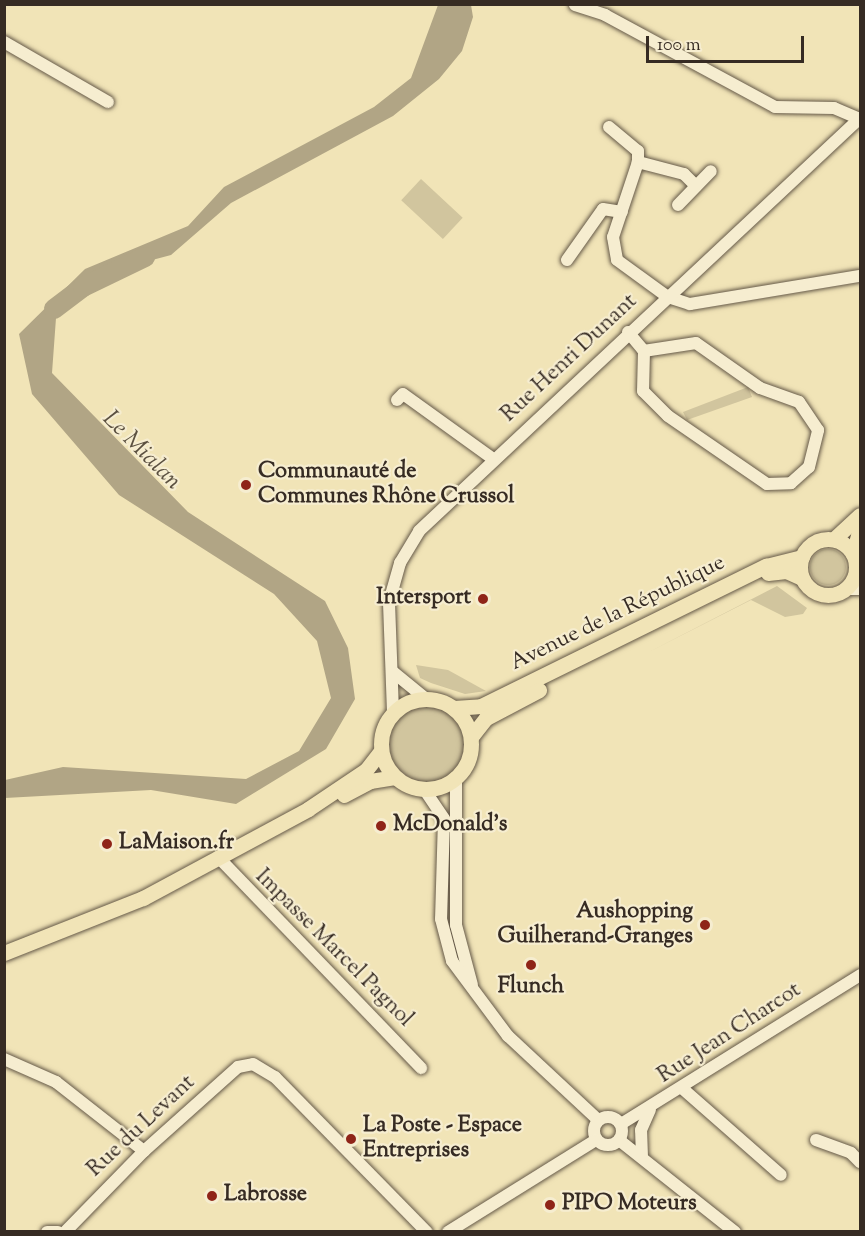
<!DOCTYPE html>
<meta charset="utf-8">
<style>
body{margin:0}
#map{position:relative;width:865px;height:1236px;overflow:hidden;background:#f1e4b7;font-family:"Sorts Mill Goudy",serif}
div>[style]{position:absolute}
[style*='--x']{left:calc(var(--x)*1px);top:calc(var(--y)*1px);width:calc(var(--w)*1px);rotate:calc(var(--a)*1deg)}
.green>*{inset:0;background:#d1c59e;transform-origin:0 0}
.round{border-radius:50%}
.water>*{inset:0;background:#b1a585}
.river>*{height:20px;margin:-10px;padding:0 10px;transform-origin:10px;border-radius:10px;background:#b1a585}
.roads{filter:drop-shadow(0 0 2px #655948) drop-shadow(0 0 2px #655948)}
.minor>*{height:12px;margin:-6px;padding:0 6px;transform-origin:6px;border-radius:6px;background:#f6edd0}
.minor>.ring{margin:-6px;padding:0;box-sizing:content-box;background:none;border:12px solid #f6edd0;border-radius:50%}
.major>*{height:15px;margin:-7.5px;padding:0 7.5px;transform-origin:7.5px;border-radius:7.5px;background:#f1e4b7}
.major>.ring{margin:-7.5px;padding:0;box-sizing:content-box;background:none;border:15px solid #f1e4b7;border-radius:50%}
.dots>*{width:16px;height:16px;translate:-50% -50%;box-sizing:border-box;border:3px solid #f6edd0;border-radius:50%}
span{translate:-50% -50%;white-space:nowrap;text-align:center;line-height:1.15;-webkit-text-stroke:4.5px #f6edd0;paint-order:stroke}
.street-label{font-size:22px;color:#362b23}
.poi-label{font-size:22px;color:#362b23;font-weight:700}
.left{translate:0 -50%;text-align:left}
.right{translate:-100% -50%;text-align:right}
.water-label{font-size:24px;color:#5b5040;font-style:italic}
.frame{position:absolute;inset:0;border:6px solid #362b23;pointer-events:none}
.scale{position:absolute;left:646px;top:36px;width:158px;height:27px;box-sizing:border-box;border:3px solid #362b23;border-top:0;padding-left:8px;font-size:18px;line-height:21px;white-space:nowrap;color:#362b23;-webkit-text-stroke:4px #f6edd0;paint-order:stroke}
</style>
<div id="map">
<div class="green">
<i style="left:421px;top:179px;width:57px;height:29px;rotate:43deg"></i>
<i style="clip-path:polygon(748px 387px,752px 397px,687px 420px,683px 412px)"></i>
<i class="round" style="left:810px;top:549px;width:36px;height:36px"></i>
<i style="clip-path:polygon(777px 586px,807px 608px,803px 614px,785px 617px,751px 600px,645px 654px)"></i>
<i style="clip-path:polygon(416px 665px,448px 670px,486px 691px,465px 694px,431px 683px,420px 678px)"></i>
<i class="round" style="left:389px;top:706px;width:76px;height:76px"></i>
</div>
<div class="water">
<i style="clip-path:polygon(438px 5px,471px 5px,473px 17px,462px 51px,439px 79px,393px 116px,231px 203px,171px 255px,111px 271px,77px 290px,56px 318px,52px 373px,188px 512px,325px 601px,348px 648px,355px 699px,326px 749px,236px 804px,151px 790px,5px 798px,5px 780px,63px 767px,246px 779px,299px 751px,331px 698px,317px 641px,274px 594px,119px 495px,32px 394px,19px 334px,85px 269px,188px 226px,224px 187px,374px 107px,411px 78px)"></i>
</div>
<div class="river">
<i style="--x:54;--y:309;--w:36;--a:-37"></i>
<i style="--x:83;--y:287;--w:69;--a:-25.8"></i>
</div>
<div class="roads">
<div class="minor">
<i style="--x:575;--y:5;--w:32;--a:18"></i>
<i style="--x:605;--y:15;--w:193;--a:28.4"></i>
<i style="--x:775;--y:107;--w:59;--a:1"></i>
<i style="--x:834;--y:108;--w:28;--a:23"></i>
<i style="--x:4;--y:42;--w:120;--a:30"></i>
<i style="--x:609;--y:127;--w:38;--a:40"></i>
<i style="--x:638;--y:151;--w:11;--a:90"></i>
<i style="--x:696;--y:186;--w:17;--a:-135"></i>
<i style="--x:684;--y:174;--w:48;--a:-165.4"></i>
<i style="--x:638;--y:162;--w:79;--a:108.4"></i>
<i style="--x:613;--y:237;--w:23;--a:80"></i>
<i style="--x:617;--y:260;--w:63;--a:36"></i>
<i style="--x:668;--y:297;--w:23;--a:18"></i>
<i style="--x:690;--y:304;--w:172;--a:-9.4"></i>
<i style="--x:678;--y:205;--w:47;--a:-45.9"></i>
<i style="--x:567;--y:260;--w:62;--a:-54.8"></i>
<i style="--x:603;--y:209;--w:19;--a:9"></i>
<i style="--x:628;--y:332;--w:25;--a:50"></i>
<i style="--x:644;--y:351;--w:40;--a:91.4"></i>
<i style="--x:643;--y:391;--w:35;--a:45"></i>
<i style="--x:668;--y:416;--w:120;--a:34.5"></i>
<i style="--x:767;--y:484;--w:24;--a:-2"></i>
<i style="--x:791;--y:483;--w:24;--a:-42"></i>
<i style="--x:809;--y:467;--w:38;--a:-76"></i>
<i style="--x:818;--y:430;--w:34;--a:-124"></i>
<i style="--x:799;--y:402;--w:41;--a:-160.3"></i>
<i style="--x:760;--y:388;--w:78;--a:-144.9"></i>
<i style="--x:696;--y:343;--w:53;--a:171.3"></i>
<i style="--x:397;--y:400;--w:8;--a:-45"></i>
<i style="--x:403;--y:394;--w:111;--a:35.8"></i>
<i style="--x:856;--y:568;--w:4;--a:27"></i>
<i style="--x:845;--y:589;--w:15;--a:0"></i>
<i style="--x:393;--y:672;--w:41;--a:39.1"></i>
<i style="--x:393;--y:712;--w:110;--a:-92.1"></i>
<i style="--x:389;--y:602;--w:41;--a:-74.2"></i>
<i style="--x:400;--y:563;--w:37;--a:-59"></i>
<i style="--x:419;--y:531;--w:604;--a:-43.12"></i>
<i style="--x:456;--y:777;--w:148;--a:90"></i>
<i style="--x:456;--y:925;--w:62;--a:75.1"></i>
<i style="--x:424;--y:789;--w:36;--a:56"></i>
<i style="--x:444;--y:819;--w:100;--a:91.7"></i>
<i style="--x:441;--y:919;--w:43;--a:75.3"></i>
<i style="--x:452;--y:961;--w:94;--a:53.3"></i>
<i style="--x:508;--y:1036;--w:123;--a:43"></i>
<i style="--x:218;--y:857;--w:293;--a:46.1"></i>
<i style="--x:4;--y:1059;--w:57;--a:23.9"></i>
<i style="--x:56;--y:1082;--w:112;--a:38.1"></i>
<i style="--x:683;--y:1089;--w:130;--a:41.3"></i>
<i class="ring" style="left:594px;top:1117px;width:16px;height:16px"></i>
<i style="--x:621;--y:1124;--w:282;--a:-31.9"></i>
<i style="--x:619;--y:1140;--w:148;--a:38.4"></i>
<i style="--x:816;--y:1140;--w:37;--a:20"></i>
<i style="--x:851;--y:1153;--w:13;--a:45"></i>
<i style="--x:642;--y:1157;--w:27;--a:-92"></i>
<i style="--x:641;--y:1130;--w:22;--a:-66"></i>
<i style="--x:47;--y:1232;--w:11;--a:0"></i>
<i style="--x:65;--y:1232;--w:113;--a:-45.7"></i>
<i style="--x:144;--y:1151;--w:126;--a:-41.8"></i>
<i style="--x:238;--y:1067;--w:15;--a:-11"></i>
<i style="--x:253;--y:1064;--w:26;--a:31"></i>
<i style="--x:275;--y:1077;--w:217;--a:45.6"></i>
<i style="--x:448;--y:1232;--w:174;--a:-31.9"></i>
</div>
<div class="major">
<i style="--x:834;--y:539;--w:35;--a:-43"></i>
<i class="ring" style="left:800px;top:539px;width:41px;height:41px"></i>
<i style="--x:853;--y:554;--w:27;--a:-75"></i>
<i style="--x:768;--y:573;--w:18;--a:-6"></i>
<i style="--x:786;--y:571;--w:17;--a:24"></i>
<i class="ring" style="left:381px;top:699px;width:75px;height:75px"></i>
<i style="--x:454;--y:708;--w:27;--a:-4"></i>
<i style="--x:481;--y:706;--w:318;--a:-26.2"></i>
<i style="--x:766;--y:566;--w:37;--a:-14"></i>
<i style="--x:471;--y:737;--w:24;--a:-52"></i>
<i style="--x:486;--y:718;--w:60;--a:-27.8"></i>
<i style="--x:344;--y:795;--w:30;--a:-28"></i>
<i style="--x:370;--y:781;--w:25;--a:-9"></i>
<i style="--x:4;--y:953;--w:149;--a:-21.6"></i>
<i style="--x:143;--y:898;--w:187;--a:-28.3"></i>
<i style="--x:308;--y:809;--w:70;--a:-33.9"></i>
<i style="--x:366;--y:770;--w:24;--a:-52"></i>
</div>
</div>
<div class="dots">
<i style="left:246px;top:485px;background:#8f2418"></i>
<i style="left:483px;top:599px;background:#8f2418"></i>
<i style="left:381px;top:826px;background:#8f2418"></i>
<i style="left:107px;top:844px;background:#8f2418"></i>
<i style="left:705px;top:925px;background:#8f2418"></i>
<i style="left:531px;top:965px;background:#8f2418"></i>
<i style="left:351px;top:1139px;background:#8f2418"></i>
<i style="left:212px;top:1196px;background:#8f2418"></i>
<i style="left:550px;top:1205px;background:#8f2418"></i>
</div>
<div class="street-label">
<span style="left:570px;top:359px;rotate:-43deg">Rue Henri Dunant</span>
<span style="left:618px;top:614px;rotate:-26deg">Avenue de la République</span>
<span style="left:333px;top:949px;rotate:45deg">Impasse Marcel Pagnol</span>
<span style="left:730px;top:1034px;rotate:-33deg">Rue Jean Charcot</span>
<span style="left:142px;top:1127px;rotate:-43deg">Rue du Levant</span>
</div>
<div class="poi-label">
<span class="left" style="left:258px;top:485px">Communauté de<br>Communes Rhône Crussol</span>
<span class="right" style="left:471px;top:599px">Intersport</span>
<span class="left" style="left:393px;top:826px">McDonald's</span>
<span class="left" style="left:119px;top:844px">LaMaison.fr</span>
<span class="right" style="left:693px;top:925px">Aushopping<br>Guilherand-Granges</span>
<span style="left:531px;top:988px">Flunch</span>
<span class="left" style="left:363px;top:1139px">La Poste - Espace<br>Entreprises</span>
<span class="left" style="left:224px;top:1196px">Labrosse</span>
<span class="left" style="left:562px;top:1205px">PIPO Moteurs</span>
</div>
<div class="water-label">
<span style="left:141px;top:451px;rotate:45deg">Le Mialan</span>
</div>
<div class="frame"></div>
<div class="scale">100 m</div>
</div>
